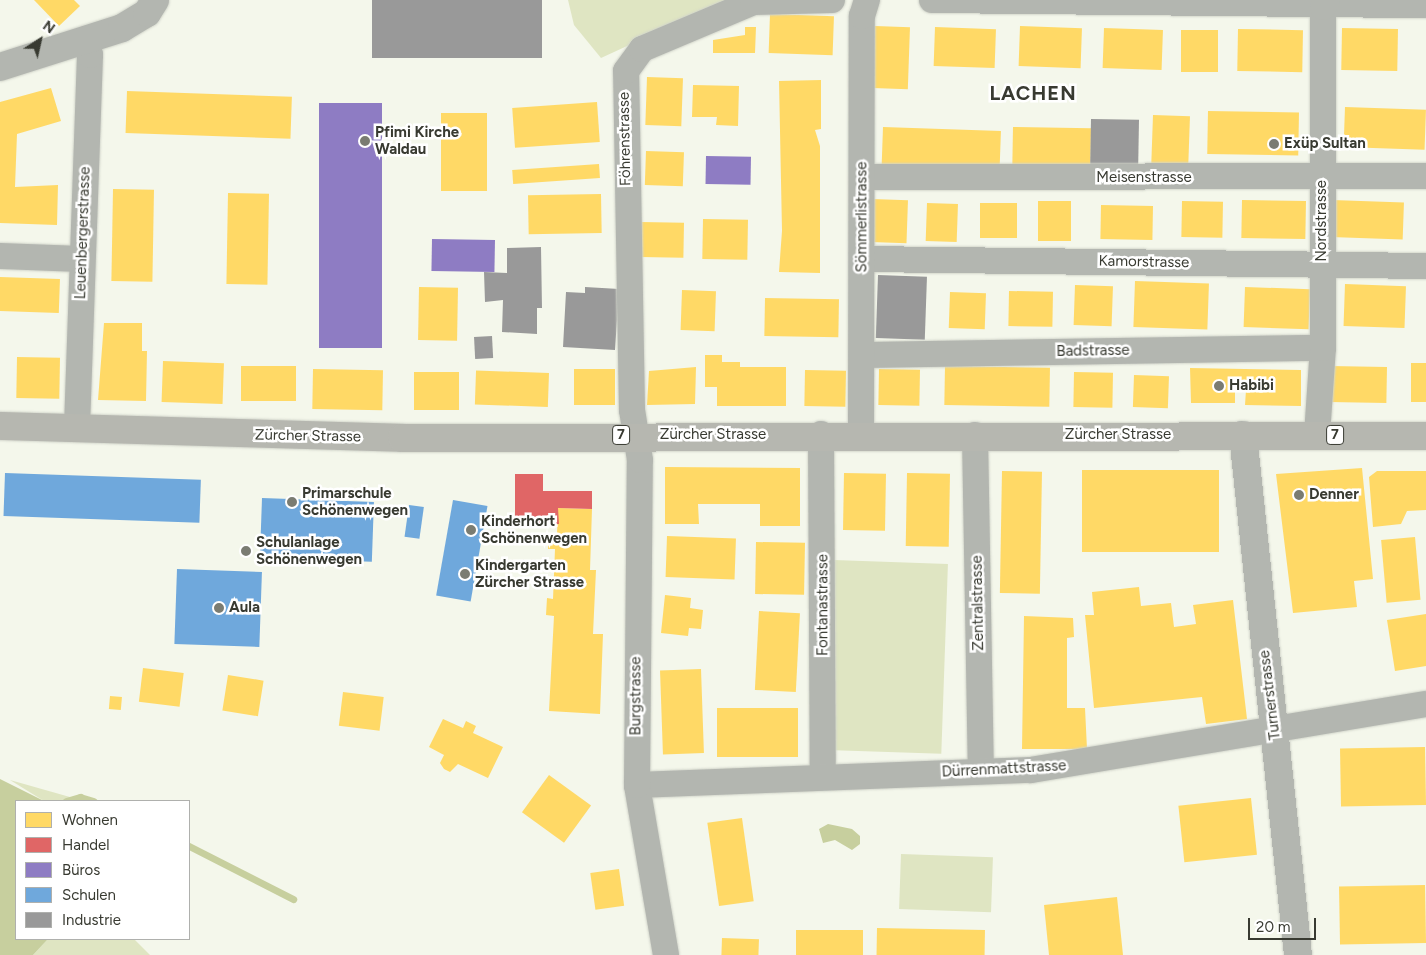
<!DOCTYPE html>
<meta charset="utf-8">
<style>
body{margin:0}
#map{position:relative;width:1426px;height:955px;overflow:hidden;background:#f4f7eb;font-family:Figtree,sans-serif}
div>[style]{position:absolute}
[style*='--x']{left:calc(var(--x)*1px);top:calc(var(--y)*1px);width:calc(var(--w)*1px);rotate:calc(var(--a)*1deg)}
.green>*{inset:0;background:#dfe5c2;transform-origin:0 0}
.water>*{inset:0;background:#c7cf9e}
.homes>*{inset:0;background:#ffd966;transform-origin:0 0}
.shops>*{inset:0;background:#e06666}
.offices>*{inset:0;background:#8e7cc3;transform-origin:0 0}
.schools>*{inset:0;background:#6fa8dc;transform-origin:0 0}
.industry>*{inset:0;background:#999;transform-origin:0 0}
.stream>*{height:7px;margin:-3.5px;padding:0 3.5px;transform-origin:3.5px;border-radius:3.5px;background:#c7cf9e}
.roads{filter:drop-shadow(0 0 1px #d1d4ca) drop-shadow(0 0 1px #d1d4ca)}
.minor>*{height:26px;margin:-13px;padding:0 13px;transform-origin:13px;border-radius:13px;background:#b3b6b0}
.tertiary>*{height:28px;margin:-14px;padding:0 14px;transform-origin:14px;border-radius:14px;background:#b3b6b0}
.primary>*{height:28px;margin:-14px;padding:0 14px;transform-origin:14px;border-radius:14px;background:#b6b7b0}
.dots>*{width:14px;height:14px;translate:-50% -50%;box-sizing:border-box;border:2px solid #fff;border-radius:50%}
span{translate:-50% -50%;white-space:nowrap;text-align:center;line-height:1.15;-webkit-text-stroke:5px #fff;paint-order:stroke}
.shield-label span{padding:1px 4px;background:#fff;border:1px solid;border-radius:4px;-webkit-text-stroke-width:0}
.shield-label{font-size:14px;color:#383a31;font-weight:700}
.poi-label{font-size:15px;color:#383a31;font-weight:700}
.left{translate:0 -50%;text-align:left}
.street-label{font-size:15px;color:#383a31}
.district-label{font-size:20px;color:#383a31;font-weight:700;letter-spacing:1px}
.legend{position:absolute;left:15px;top:800px;width:175px;height:140px;box-sizing:border-box;background:#fff;border:1px solid #afb0ad;margin:0;padding:6px 9px;list-style:none;font-size:15px;color:#383a31}
.legend li{display:flex;align-items:center;gap:10px;height:25px}
.legend b{width:25px;border:1px solid #afb0ad}
.north{position:absolute;left:15px;top:15px;width:50px;height:50px;-webkit-text-stroke:4px #fff;paint-order:stroke;rotate:35deg;font-size:14px;font-weight:700;line-height:20px;text-align:center;color:#383a31}
.north::after{content:'';display:block;margin:auto;width:18px;height:22px;background:#383a31;clip-path:polygon(50% 0,100% 100%,50% 72%,0 100%)}
.scale{position:absolute;left:1248px;top:918px;width:68px;height:22px;box-sizing:border-box;border:2px solid #383a31;border-top:0;padding-left:6px;font-size:15px;line-height:18px;white-space:nowrap;color:#383a31;-webkit-text-stroke:4px #fff;paint-order:stroke}
</style>
<div id="map">
<div class="green">
<i style="clip-path:polygon(568px 0,727px 0,601px 58px,574px 25px)"></i>
<i style="left:834px;top:560px;width:114px;height:190px;rotate:2deg"></i>
<i style="clip-path:polygon(10px 780px,84px 801px,44px 801px)"></i>
<i style="left:901px;top:854px;width:92px;height:55px;rotate:2deg"></i>
<i style="clip-path:polygon(48px 939px,134px 939px,150px 955px,33px 955px)"></i>
</div>
<div class="water">
<i style="clip-path:polygon(0 779px,44px 801px,16px 801px,16px 939px,48px 939px,33px 955px,0 955px)"></i>
<i style="clip-path:polygon(828px 824px,852px 829px,860px 836px,860px 844px,852px 850px,835px 840px,823px 843px,819px 829px)"></i>
</div>
<div class="homes">
<i style="clip-path:polygon(34px 0,74px 0,80px 6px,59px 26px)"></i>
<i style="left:770px;top:14px;width:64px;height:39px;rotate:2deg"></i>
<i style="left:875px;top:26px;width:35px;height:62px;rotate:2deg"></i>
<i style="left:1020px;top:26px;width:62px;height:40px;rotate:2deg"></i>
<i style="clip-path:polygon(745px 27px,756px 27px,755px 53px,713px 53px,713px 40px,745px 35px)"></i>
<i style="left:935px;top:27px;width:61px;height:39px;rotate:2deg"></i>
<i style="left:1104px;top:28px;width:59px;height:40px;rotate:2deg"></i>
<i style="left:1342px;top:28px;width:56px;height:42px;rotate:1deg"></i>
<i style="left:1238px;top:29px;width:65px;height:42px;rotate:1deg"></i>
<i style="left:1181px;top:30px;width:37px;height:42px"></i>
<i style="left:647px;top:77px;width:36px;height:48px;rotate:2deg"></i>
<i style="clip-path:polygon(821px 80px,821px 129px,815px 130px,820px 146px,820px 273px,779px 272px,782px 231px,779px 81px)"></i>
<i style="clip-path:polygon(693px 85px,739px 86px,738px 126px,716px 125px,717px 117px,692px 117px)"></i>
<i style="clip-path:polygon(51px 88px,61px 121px,17px 134px,15px 187px,58px 185px,57px 225px,0 223px,0 102px)"></i>
<i style="left:127px;top:91px;width:165px;height:42px;rotate:2deg"></i>
<i style="left:597px;top:102px;width:40px;height:85px;rotate:86deg"></i>
<i style="left:1345px;top:107px;width:81px;height:40px;rotate:2deg"></i>
<i style="left:1208px;top:111px;width:91px;height:43px;rotate:1deg"></i>
<i style="left:441px;top:113px;width:46px;height:78px"></i>
<i style="left:1153px;top:115px;width:37px;height:48px;rotate:2deg"></i>
<i style="left:883px;top:127px;width:118px;height:37px;rotate:2deg"></i>
<i style="left:1013px;top:127px;width:78px;height:37px;rotate:1deg"></i>
<i style="left:646px;top:151px;width:38px;height:34px;rotate:2deg"></i>
<i style="left:599px;top:164px;width:14px;height:87px;rotate:86deg"></i>
<i style="left:113px;top:189px;width:41px;height:92px;rotate:1deg"></i>
<i style="left:228px;top:193px;width:41px;height:91px;rotate:1deg"></i>
<i style="left:601px;top:194px;width:39px;height:73px;rotate:89deg"></i>
<i style="left:872px;top:199px;width:36px;height:43px;rotate:2deg"></i>
<i style="left:1242px;top:200px;width:64px;height:38px;rotate:1deg"></i>
<i style="left:1332px;top:200px;width:72px;height:37px;rotate:2deg"></i>
<i style="left:1038px;top:201px;width:33px;height:40px"></i>
<i style="left:1182px;top:201px;width:41px;height:36px;rotate:1deg"></i>
<i style="left:927px;top:203px;width:31px;height:38px;rotate:2deg"></i>
<i style="left:980px;top:203px;width:37px;height:35px"></i>
<i style="left:1101px;top:205px;width:52px;height:34px;rotate:1deg"></i>
<i style="left:703px;top:219px;width:45px;height:40px;rotate:1deg"></i>
<i style="left:641px;top:222px;width:43px;height:35px;rotate:1deg"></i>
<i style="left:0;top:277px;width:60px;height:34px;rotate:2deg"></i>
<i style="left:1135px;top:281px;width:74px;height:46px;rotate:2deg"></i>
<i style="left:1345px;top:284px;width:61px;height:42px;rotate:2deg"></i>
<i style="left:1075px;top:285px;width:38px;height:40px;rotate:2deg"></i>
<i style="left:419px;top:287px;width:39px;height:53px;rotate:1deg"></i>
<i style="left:1245px;top:287px;width:65px;height:40px;rotate:2deg"></i>
<i style="left:682px;top:290px;width:34px;height:40px;rotate:2deg"></i>
<i style="left:1009px;top:291px;width:44px;height:35px;rotate:1deg"></i>
<i style="left:950px;top:292px;width:36px;height:36px;rotate:2deg"></i>
<i style="left:765px;top:298px;width:74px;height:38px;rotate:1deg"></i>
<i style="clip-path:polygon(104px 323px,142px 323px,142px 351px,147px 351px,146px 401px,98px 400px)"></i>
<i style="clip-path:polygon(705px 355px,722px 355px,722px 362px,740px 362px,740px 367px,786px 367px,786px 406px,717px 406px,717px 387px,705px 387px)"></i>
<i style="left:17px;top:357px;width:43px;height:41px;rotate:1deg"></i>
<i style="left:163px;top:361px;width:61px;height:41px;rotate:2deg"></i>
<i style="left:1411px;top:363px;width:15px;height:39px"></i>
<i style="left:241px;top:366px;width:55px;height:35px"></i>
<i style="left:945px;top:366px;width:105px;height:39px;rotate:1deg"></i>
<i style="left:1330px;top:366px;width:57px;height:36px;rotate:1deg"></i>
<i style="clip-path:polygon(696px 367px,695px 404px,647px 405px,649px 371px)"></i>
<i style="clip-path:polygon(1190px 368px,1301px 370px,1301px 406px,1245px 405px,1246px 390px,1235px 391px,1235px 403px,1191px 403px)"></i>
<i style="left:313px;top:369px;width:70px;height:40px;rotate:1deg"></i>
<i style="left:574px;top:369px;width:41px;height:36px"></i>
<i style="left:879px;top:369px;width:41px;height:36px;rotate:1deg"></i>
<i style="left:805px;top:370px;width:41px;height:36px;rotate:1deg"></i>
<i style="left:414px;top:372px;width:45px;height:38px"></i>
<i style="left:1074px;top:372px;width:39px;height:35px;rotate:1deg"></i>
<i style="left:549px;top:373px;width:34px;height:73px;rotate:92deg"></i>
<i style="left:1134px;top:375px;width:35px;height:32px;rotate:2deg"></i>
<i style="clip-path:polygon(665px 467px,800px 468px,800px 526px,760px 526px,760px 504px,698px 504px,699px 524px,665px 524px)"></i>
<i style="clip-path:polygon(1362px 468px,1373px 579px,1354px 581px,1357px 607px,1293px 613px,1276px 474px)"></i>
<i style="left:1082px;top:470px;width:137px;height:82px"></i>
<i style="left:1002px;top:471px;width:40px;height:122px;rotate:1deg"></i>
<i style="clip-path:polygon(1377px 471px,1426px 471px,1426px 510px,1407px 511px,1401px 524px,1373px 527px,1369px 477px)"></i>
<i style="left:844px;top:473px;width:42px;height:57px;rotate:1deg"></i>
<i style="left:907px;top:473px;width:43px;height:73px;rotate:1deg"></i>
<i style="clip-path:polygon(558px 508px,592px 509px,590px 570px,596px 570px,593px 634px,603px 634px,600px 714px,549px 711px,554px 616px,546px 615px,547px 598px,553px 599px,555px 549px,548px 549px,549px 534px,557px 534px)"></i>
<i style="left:667px;top:536px;width:69px;height:41px;rotate:2deg"></i>
<i style="left:1415px;top:537px;width:63px;height:34px;rotate:85deg"></i>
<i style="left:756px;top:542px;width:49px;height:52px;rotate:1deg"></i>
<i style="clip-path:polygon(1139px 587px,1141px 606px,1171px 603px,1174px 627px,1196px 624px,1193px 605px,1233px 600px,1247px 719px,1206px 724px,1202px 697px,1094px 708px,1085px 615px,1094px 615px,1092px 592px)"></i>
<i style="clip-path:polygon(665px 595px,691px 598px,690px 608px,703px 610px,701px 629px,689px 628px,688px 636px,661px 633px)"></i>
<i style="left:759px;top:611px;width:41px;height:79px;rotate:3deg"></i>
<i style="clip-path:polygon(1426px 614px,1426px 666px,1395px 671px,1387px 620px)"></i>
<i style="clip-path:polygon(1024px 616px,1073px 618px,1074px 637px,1067px 638px,1067px 708px,1085px 708px,1087px 749px,1022px 749px)"></i>
<i style="left:143px;top:668px;width:41px;height:34px;rotate:7deg"></i>
<i style="left:701px;top:669px;width:84px;height:41px;rotate:88deg"></i>
<i style="left:228px;top:675px;width:36px;height:36px;rotate:9deg"></i>
<i style="left:343px;top:692px;width:41px;height:34px;rotate:7deg"></i>
<i style="left:110px;top:696px;width:12px;height:13px;rotate:5deg"></i>
<i style="left:717px;top:708px;width:81px;height:49px"></i>
<i style="clip-path:polygon(443px 719px,463px 728px,466px 721px,476px 726px,473px 733px,503px 747px,488px 778px,458px 764px,450px 772px,444px 769px,440px 763px,444px 755px,429px 747px)"></i>
<i style="left:1425px;top:747px;width:58px;height:85px;rotate:89deg"></i>
<i style="left:549px;top:775px;width:52px;height:46px;rotate:36deg"></i>
<i style="left:1251px;top:798px;width:57px;height:73px;rotate:84deg"></i>
<i style="left:742px;top:818px;width:84px;height:35px;rotate:82deg"></i>
<i style="left:619px;top:869px;width:37px;height:29px;rotate:82deg"></i>
<i style="left:1425px;top:885px;width:58px;height:86px;rotate:89deg"></i>
<i style="clip-path:polygon(1117px 897px,1123px 955px,1049px 955px,1044px 905px)"></i>
<i style="left:877px;top:928px;width:108px;height:27px;rotate:1deg"></i>
<i style="left:796px;top:930px;width:67px;height:25px"></i>
<i style="left:722px;top:938px;width:37px;height:17px;rotate:2deg"></i>
</div>
<div class="shops">
<i style="clip-path:polygon(515px 474px,543px 474px,543px 491px,592px 491px,592px 509px,558px 508px,559px 524px,515px 524px)"></i>
</div>
<div class="offices">
<i style="left:319px;top:103px;width:63px;height:245px"></i>
<i style="left:706px;top:156px;width:45px;height:28px;rotate:1deg"></i>
<i style="left:432px;top:239px;width:63px;height:32px;rotate:1deg"></i>
</div>
<div class="schools">
<i style="left:5px;top:473px;width:196px;height:43px;rotate:2deg"></i>
<i style="left:262px;top:498px;width:112px;height:60px;rotate:2deg"></i>
<i style="left:453px;top:500px;width:35px;height:97px;rotate:10deg"></i>
<i style="left:409px;top:505px;width:15px;height:32px;rotate:8deg"></i>
<i style="left:177px;top:569px;width:85px;height:75px;rotate:2deg"></i>
</div>
<div class="industry">
<i style="left:372px;top:0;width:170px;height:58px"></i>
<i style="left:1091px;top:119px;width:48px;height:47px;rotate:1deg"></i>
<i style="clip-path:polygon(541px 247px,542px 308px,537px 308px,537px 334px,502px 332px,503px 300px,485px 302px,484px 272px,507px 273px,507px 248px)"></i>
<i style="left:878px;top:275px;width:49px;height:63px;rotate:2deg"></i>
<i style="clip-path:polygon(585px 287px,619px 289px,615px 350px,563px 347px,566px 292px,585px 293px)"></i>
<i style="left:492px;top:336px;width:22px;height:18px;rotate:87deg"></i>
</div>
<div class="stream">
<i style="--x:66;--y:801;--w:15;--a:-16"></i>
<i style="--x:80;--y:797;--w:14;--a:17"></i>
<i style="--x:189;--y:846;--w:117;--a:27"></i>
</div>
<div class="roads">
<div class="minor">
<i style="--x:932;--y:0;--w:494;--a:0.6"></i>
<i style="--x:862;--y:177;--w:564;--a:-0.1"></i>
<i style="--x:0;--y:256;--w:81;--a:2.1"></i>
<i style="--x:863;--y:259;--w:563;--a:0.71"></i>
<i style="--x:862;--y:355;--w:461;--a:-0.9"></i>
<i style="--x:77;--y:427;--w:372;--a:-88"></i>
<i style="--x:90;--y:55;--w:14;--a:-102"></i>
<i style="--x:821;--y:434;--w:343;--a:89.7"></i>
<i style="--x:861;--y:434;--w:418;--a:-89.9"></i>
<i style="--x:862;--y:16;--w:17;--a:-73"></i>
<i style="--x:975;--y:435;--w:336;--a:89"></i>
<i style="--x:1317;--y:435;--w:87;--a:-86.1"></i>
<i style="--x:1323;--y:348;--w:341;--a:-90"></i>
<i style="--x:1323;--y:7;--w:8;--a:-60"></i>
<i style="--x:637;--y:785;--w:394;--a:-2.2"></i>
<i style="--x:1031;--y:770;--w:400;--a:-9.5"></i>
<i style="--x:666;--y:955;--w:172;--a:-99.7"></i>
<i style="--x:637;--y:785;--w:325;--a:-89.5"></i>
<i style="--x:640;--y:460;--w:51;--a:-99.1"></i>
<i style="--x:632;--y:410;--w:339;--a:-91"></i>
<i style="--x:626;--y:71;--w:27;--a:-54"></i>
<i style="--x:642;--y:49;--w:121;--a:-22.9"></i>
<i style="--x:753;--y:2;--w:79;--a:-1.5"></i>
</div>
<div class="tertiary">
<i style="--x:0;--y:67;--w:128;--a:-17.7"></i>
<i style="--x:122;--y:28;--w:29;--a:-31"></i>
<i style="--x:147;--y:13;--w:15;--a:-58"></i>
<i style="--x:1243;--y:435;--w:523;--a:83.96"></i>
</div>
<div class="primary">
<i style="--x:0;--y:426;--w:402;--a:1.7"></i>
<i style="--x:402;--y:438;--w:1024;--a:-0.11"></i>
</div>
</div>
<div class="dots">
<i style="left:365px;top:141px;background:#7a7c72"></i>
<i style="left:1274px;top:144px;background:#7a7c72"></i>
<i style="left:1219px;top:386px;background:#7a7c72"></i>
<i style="left:1299px;top:495px;background:#7a7c72"></i>
<i style="left:292px;top:502px;background:#7a7c72"></i>
<i style="left:471px;top:530px;background:#7a7c72"></i>
<i style="left:246px;top:551px;background:#7a7c72"></i>
<i style="left:465px;top:574px;background:#7a7c72"></i>
<i style="left:219px;top:608px;background:#7a7c72"></i>
</div>
<div class="shield-label">
<span style="left:621px;top:435px">7</span>
<span style="left:1335px;top:435px">7</span>
</div>
<div class="poi-label">
<span class="left" style="left:375px;top:141px">Pfimi Kirche<br>Waldau</span>
<span class="left" style="left:1284px;top:144px">Exüp Sultan</span>
<span class="left" style="left:1229px;top:386px">Habibi</span>
<span class="left" style="left:302px;top:502px">Primarschule<br>Schönenwegen</span>
<span class="left" style="left:1309px;top:495px">Denner</span>
<span class="left" style="left:481px;top:530px">Kinderhort<br>Schönenwegen</span>
<span class="left" style="left:256px;top:551px">Schulanlage<br>Schönenwegen</span>
<span class="left" style="left:475px;top:574px">Kindergarten<br>Zürcher Strasse</span>
<span class="left" style="left:229px;top:608px">Aula</span>
</div>
<div class="street-label">
<span style="left:625px;top:139px;rotate:-91deg">Föhrenstrasse</span>
<span style="left:1144px;top:178px">Meisenstrasse</span>
<span style="left:862px;top:217px;rotate:-90deg">Sömmerlistrasse</span>
<span style="left:1322px;top:221px;rotate:-90deg">Nordstrasse</span>
<span style="left:83px;top:233px;rotate:-88deg">Leuenbergerstrasse</span>
<span style="left:1144px;top:262px;rotate:1deg">Kamorstrasse</span>
<span style="left:1093px;top:351px;rotate:-1deg">Badstrasse</span>
<span style="left:713px;top:435px">Zürcher Strasse</span>
<span style="left:1118px;top:435px">Zürcher Strasse</span>
<span style="left:308px;top:436px;rotate:1deg">Zürcher Strasse</span>
<span style="left:978px;top:603px;rotate:-91deg">Zentralstrasse</span>
<span style="left:823px;top:605px;rotate:-90deg">Fontanastrasse</span>
<span style="left:1270px;top:695px;rotate:-97deg">Turnerstrasse</span>
<span style="left:636px;top:696px;rotate:-90deg">Burgstrasse</span>
<span style="left:1004px;top:769px;rotate:-3deg">Dürrenmattstrasse</span>
</div>
<div class="district-label">
<span style="left:1033px;top:93px">LACHEN</span>
</div>
<ul class="legend">
<li><b style="height:14px;background:#ffd966"></b>Wohnen</li>
<li><b style="height:14px;background:#e06666"></b>Handel</li>
<li><b style="height:14px;background:#8e7cc3"></b>Büros</li>
<li><b style="height:14px;background:#6fa8dc"></b>Schulen</li>
<li><b style="height:14px;background:#999"></b>Industrie</li>
</ul>
<div class="north">N</div>
<div class="scale">20 m</div>
</div>
